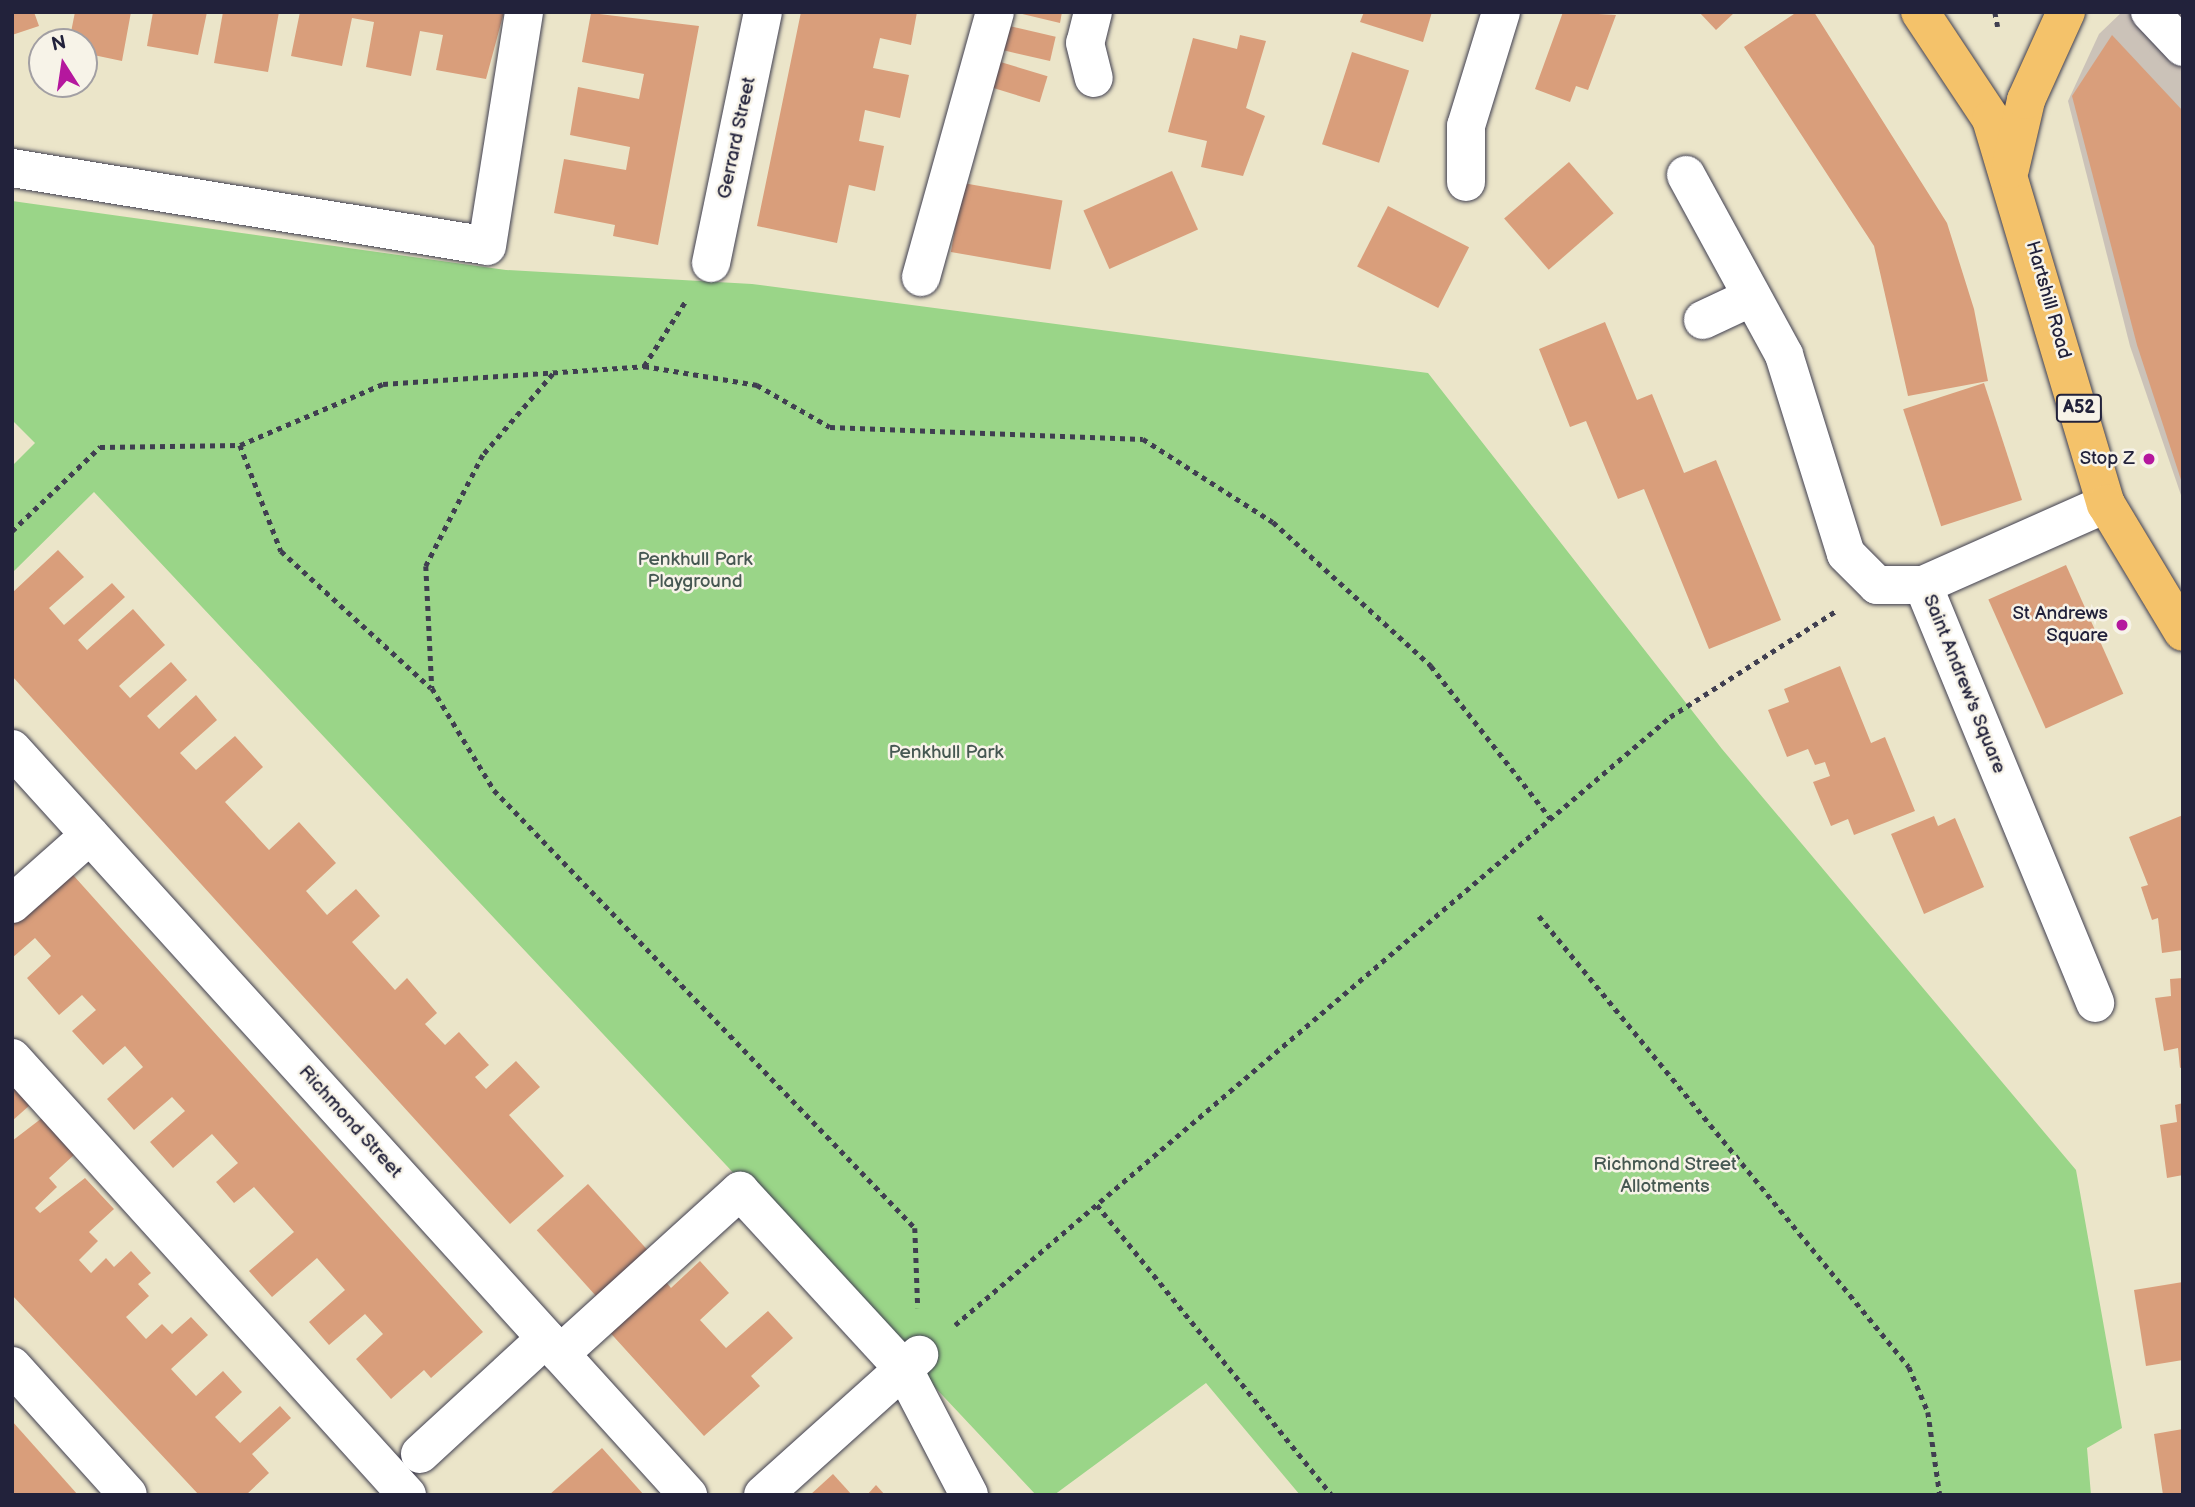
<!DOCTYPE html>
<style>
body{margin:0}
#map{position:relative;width:2195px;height:1507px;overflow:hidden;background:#ebe5c9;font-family:"Balsamiq Sans",sans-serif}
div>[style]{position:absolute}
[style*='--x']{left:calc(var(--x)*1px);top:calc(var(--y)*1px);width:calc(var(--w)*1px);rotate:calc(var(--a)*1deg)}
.industrial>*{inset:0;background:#cbc2b8}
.green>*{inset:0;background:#9ad588}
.building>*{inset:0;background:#d99e7b;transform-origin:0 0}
.path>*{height:4.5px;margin-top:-2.25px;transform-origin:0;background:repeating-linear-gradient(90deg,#403f50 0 5px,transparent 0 10px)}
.roads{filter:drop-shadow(0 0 2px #403f50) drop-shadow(0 0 2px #403f50)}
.minor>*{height:38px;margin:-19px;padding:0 19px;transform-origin:19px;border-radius:19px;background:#fff}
.major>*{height:38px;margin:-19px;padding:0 19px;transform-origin:19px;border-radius:19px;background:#f4c26a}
.dots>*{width:19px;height:19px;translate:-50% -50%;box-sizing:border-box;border:4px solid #f7f3e8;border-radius:50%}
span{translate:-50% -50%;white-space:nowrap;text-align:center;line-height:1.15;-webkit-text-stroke:5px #f7f3e8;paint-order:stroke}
.shield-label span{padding:2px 5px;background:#f7f3e8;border:2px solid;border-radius:5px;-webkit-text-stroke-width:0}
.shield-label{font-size:18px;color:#22223b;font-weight:700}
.street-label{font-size:19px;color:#22223b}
.poi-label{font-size:19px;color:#22223b}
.right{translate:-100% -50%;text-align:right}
.park-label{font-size:19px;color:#465852}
.frame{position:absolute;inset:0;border:14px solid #22223b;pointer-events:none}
.north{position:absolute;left:28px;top:28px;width:70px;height:70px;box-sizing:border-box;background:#f7f3e8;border:2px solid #a29fa3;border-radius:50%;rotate:348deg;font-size:19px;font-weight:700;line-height:28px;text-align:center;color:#22223b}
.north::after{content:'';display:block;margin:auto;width:24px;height:32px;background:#b5179e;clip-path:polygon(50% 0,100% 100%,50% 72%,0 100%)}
</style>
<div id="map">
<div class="industrial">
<i style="clip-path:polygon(2122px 12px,2183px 12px,2183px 501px,2130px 346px,2068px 101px,2099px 34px)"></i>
</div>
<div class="green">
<i style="clip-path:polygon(12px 201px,506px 270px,752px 284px,1428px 373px,1722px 749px,2076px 1170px,2122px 1428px,2087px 1448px,2091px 1495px,1300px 1495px,1206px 1383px,1054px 1495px,1036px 1495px,94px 492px,12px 573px,12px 466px,35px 443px,12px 420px)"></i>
</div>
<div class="building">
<i style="clip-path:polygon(12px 12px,34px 12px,39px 26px,12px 35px)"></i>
<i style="clip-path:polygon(75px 12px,131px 12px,122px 61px,84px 53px,84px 42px,69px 42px)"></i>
<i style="clip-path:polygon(153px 12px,207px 12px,198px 55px,147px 46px)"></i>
<i style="clip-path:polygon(223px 12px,279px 12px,268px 72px,214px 63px)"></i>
<i style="clip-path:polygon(300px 12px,504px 12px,486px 79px,436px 70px,443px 35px,420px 31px,411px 76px,366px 67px,374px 22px,352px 18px,342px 66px,291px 56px)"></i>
<i style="clip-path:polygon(801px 12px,917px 12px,911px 45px,880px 38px,873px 68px,909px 75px,900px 118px,865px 110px,859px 141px,884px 146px,875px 191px,849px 185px,837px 243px,757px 226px)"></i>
<i style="clip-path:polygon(1014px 12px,1062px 12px,1060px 23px)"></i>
<i style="clip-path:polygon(1364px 12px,1432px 12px,1423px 42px,1360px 22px)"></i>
<i style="clip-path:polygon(1563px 12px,1616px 15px,1588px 90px,1576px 86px,1570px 102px,1535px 89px)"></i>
<i style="clip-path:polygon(1699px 12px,1735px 12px,1716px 30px)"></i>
<i style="clip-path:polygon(1797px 12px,1814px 12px,1947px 223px,1974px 309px,1988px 381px,1908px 396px,1874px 246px,1744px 47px)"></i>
<i style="clip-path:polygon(591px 13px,699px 26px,658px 245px,613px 236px,615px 225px,554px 213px,564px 159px,626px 170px,630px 147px,570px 135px,578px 87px,639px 99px,644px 74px,582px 62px)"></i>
<i style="left:1005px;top:25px;width:52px;height:25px;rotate:13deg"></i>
<i style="clip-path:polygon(1240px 35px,1266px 41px,1246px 108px,1265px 116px,1243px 176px,1201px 167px,1207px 141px,1168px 132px,1193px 38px,1237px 49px)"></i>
<i style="clip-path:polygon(2112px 35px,2183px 111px,2182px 483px,2137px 345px,2072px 96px)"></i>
<i style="left:1352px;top:52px;width:60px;height:97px;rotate:18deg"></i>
<i style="left:994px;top:60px;width:56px;height:27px;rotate:17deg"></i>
<i style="left:1569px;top:162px;width:68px;height:86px;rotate:49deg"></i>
<i style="left:1172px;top:171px;width:64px;height:97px;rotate:66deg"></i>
<i style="left:963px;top:183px;width:101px;height:70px;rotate:10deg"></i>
<i style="left:1388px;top:206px;width:91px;height:68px;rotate:27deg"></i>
<i style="clip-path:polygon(1605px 322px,1637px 400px,1652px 394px,1684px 473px,1716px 460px,1781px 620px,1709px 649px,1644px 489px,1618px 499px,1586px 421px,1570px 427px,1539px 349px)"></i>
<i style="left:1984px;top:383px;width:123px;height:85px;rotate:72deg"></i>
<i style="clip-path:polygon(58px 550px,84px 577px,49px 608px,64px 625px,112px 583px,125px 597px,78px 640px,87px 650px,133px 609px,165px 645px,119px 686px,130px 698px,171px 662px,187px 680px,147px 716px,159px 729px,196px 695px,217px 720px,180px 753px,196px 770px,235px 736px,263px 767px,225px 802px,269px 850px,299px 822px,336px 863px,306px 891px,327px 915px,356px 889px,380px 916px,352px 942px,395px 990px,407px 978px,437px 1013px,425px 1024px,445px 1045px,459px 1032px,489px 1065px,475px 1077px,486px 1089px,516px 1061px,540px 1087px,509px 1115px,564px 1176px,510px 1224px,12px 676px,12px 593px)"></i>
<i style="left:2066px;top:565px;width:141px;height:85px;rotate:66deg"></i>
<i style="clip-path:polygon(1840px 666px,1871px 743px,1885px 737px,1915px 811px,1854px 835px,1848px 819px,1831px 826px,1813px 782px,1830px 776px,1825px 762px,1815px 765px,1808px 749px,1787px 757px,1768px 710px,1789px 702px,1784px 689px)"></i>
<i style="clip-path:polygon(2183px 815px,2183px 950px,2162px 953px,2158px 918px,2152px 920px,2141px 887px,2148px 885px,2129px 837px)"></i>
<i style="clip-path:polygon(1934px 816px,1938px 826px,1955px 818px,1984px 887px,1924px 914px,1891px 834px)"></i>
<i style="clip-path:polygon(65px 866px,483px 1332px,431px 1378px,424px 1370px,391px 1399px,356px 1359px,383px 1334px,365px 1314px,329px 1345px,309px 1322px,345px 1290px,317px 1258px,272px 1297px,249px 1271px,294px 1232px,254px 1187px,234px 1203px,216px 1182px,238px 1163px,212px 1134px,173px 1168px,150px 1142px,185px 1111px,172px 1097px,134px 1130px,107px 1099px,143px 1067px,125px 1046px,103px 1065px,72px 1031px,96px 1010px,82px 995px,59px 1015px,27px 978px,51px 956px,35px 938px,12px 958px,12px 913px)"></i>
<i style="clip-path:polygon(2183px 978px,2183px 1067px,2180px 1068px,2178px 1048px,2164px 1051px,2155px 998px,2171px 996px,2170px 979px)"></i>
<i style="clip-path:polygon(12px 1085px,30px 1105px,12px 1121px)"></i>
<i style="clip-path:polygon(2183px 1103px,2183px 1175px,2167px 1178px,2160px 1125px,2177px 1122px,2175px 1105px)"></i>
<i style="clip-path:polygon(42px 1118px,75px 1154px,49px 1178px,57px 1187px,35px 1208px,40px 1213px,85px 1178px,114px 1209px,89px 1232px,98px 1241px,79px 1260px,91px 1273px,106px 1258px,114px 1267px,131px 1251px,151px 1273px,138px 1284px,149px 1296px,126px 1317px,146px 1339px,162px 1324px,172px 1334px,191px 1317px,208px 1335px,171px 1369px,196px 1396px,223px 1371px,242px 1392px,215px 1417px,240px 1443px,280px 1406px,291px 1418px,252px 1454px,269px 1473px,246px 1495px,199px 1495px,12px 1295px,12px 1141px)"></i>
<i style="left:588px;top:1184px;width:98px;height:69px;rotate:48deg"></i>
<i style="clip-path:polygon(700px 1261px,729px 1293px,700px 1320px,726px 1348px,768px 1311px,793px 1338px,751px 1376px,760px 1386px,704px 1436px,605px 1327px,661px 1276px,671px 1288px)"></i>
<i style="clip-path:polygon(2183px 1282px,2183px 1360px,2146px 1366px,2134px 1290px)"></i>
<i style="clip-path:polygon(12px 1421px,78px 1495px,12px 1495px)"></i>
<i style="clip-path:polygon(2183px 1429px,2183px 1495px,2163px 1495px,2154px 1434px)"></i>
<i style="clip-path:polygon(602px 1448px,644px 1495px,549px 1495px)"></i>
<i style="clip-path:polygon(833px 1474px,852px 1495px,810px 1495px)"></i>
<i style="clip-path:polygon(876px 1485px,885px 1495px,867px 1495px)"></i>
</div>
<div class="path">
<i style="--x:1995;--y:12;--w:15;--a:79"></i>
<i style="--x:644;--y:366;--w:115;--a:9.5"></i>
<i style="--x:757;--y:385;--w:84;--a:29.9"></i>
<i style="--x:830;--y:427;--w:313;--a:2.2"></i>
<i style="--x:1143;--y:439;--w:154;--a:32.6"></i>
<i style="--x:1273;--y:522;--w:214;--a:42.3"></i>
<i style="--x:1431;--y:666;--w:194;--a:51.9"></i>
<i style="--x:553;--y:374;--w:107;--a:130.8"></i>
<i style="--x:483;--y:455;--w:125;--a:117.2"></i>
<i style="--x:426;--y:566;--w:122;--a:87.2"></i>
<i style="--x:432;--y:688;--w:119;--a:58.7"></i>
<i style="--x:494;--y:790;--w:608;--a:46.13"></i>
<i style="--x:915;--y:1228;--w:80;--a:87.9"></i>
<i style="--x:240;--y:445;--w:114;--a:68.9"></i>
<i style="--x:281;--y:551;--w:203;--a:42.4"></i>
<i style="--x:12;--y:531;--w:122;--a:-43.7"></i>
<i style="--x:100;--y:447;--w:140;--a:-0.8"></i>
<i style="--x:240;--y:445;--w:155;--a:-23.1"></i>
<i style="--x:383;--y:384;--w:262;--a:-3.9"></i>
<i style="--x:644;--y:366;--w:76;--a:-57.4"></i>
<i style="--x:1539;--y:916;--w:583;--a:50.63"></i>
<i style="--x:1909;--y:1367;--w:49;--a:67.1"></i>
<i style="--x:1928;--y:1412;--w:84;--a:81.8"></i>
<i style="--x:1097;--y:1205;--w:373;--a:51"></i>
<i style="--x:955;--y:1325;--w:939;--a:-40.38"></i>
<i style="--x:1670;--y:717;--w:197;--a:-32.6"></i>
</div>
<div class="roads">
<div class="minor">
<i style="--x:1093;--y:12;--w:32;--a:104"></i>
<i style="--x:1085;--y:43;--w:36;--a:76"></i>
<i style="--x:2150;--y:12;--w:48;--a:46.7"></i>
<i style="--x:12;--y:168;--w:481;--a:9.3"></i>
<i style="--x:487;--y:246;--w:237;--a:-81"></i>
<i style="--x:1686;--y:175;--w:205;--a:61.4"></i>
<i style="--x:1784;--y:355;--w:208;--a:72.7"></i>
<i style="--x:1846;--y:554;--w:44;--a:45"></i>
<i style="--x:1877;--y:585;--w:46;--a:0"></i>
<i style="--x:1923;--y:585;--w:452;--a:67.6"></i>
<i style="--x:1466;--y:182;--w:56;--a:-90"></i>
<i style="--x:1466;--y:126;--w:119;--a:-72.9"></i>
<i style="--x:711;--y:263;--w:256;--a:-78.3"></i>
<i style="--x:921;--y:277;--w:275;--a:-74.4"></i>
<i style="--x:1703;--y:320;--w:54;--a:-25.1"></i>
<i style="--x:1923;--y:585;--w:200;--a:-23.9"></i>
<i style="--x:12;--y:749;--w:1007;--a:47.82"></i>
<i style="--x:12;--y:904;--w:104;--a:-41.5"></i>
<i style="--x:12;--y:1058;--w:589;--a:47.89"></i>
<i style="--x:560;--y:1354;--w:243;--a:-42.2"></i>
<i style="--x:740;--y:1191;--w:241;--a:47.4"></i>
<i style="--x:903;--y:1368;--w:143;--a:62.5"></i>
<i style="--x:12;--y:1366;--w:173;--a:48"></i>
<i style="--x:420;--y:1454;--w:171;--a:-42.6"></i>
<i style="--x:763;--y:1495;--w:210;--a:-41.9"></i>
</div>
<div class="major">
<i style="--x:1920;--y:12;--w:128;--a:56.4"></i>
<i style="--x:1991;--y:119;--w:402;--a:73.4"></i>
<i style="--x:2106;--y:504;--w:149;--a:59"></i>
<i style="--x:2010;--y:169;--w:71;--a:-76.9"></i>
<i style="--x:2026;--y:100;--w:97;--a:-65.6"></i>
</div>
</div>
<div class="dots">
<i style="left:2149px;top:459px;background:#b5179e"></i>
<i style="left:2122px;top:625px;background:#b5179e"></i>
</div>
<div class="shield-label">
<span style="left:2079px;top:408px">A52</span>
</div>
<div class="street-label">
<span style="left:737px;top:138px;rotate:-78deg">Gerrard Street</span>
<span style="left:2048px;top:300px;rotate:74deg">Hartshill Road</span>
<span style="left:1964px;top:684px;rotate:68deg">Saint Andrew's Square</span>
<span style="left:350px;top:1122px;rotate:48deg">Richmond Street</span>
</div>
<div class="poi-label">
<span class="right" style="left:2135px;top:459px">Stop Z</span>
<span class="right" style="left:2108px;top:625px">St Andrews<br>Square</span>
</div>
<div class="park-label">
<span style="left:695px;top:571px">Penkhull Park<br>Playground</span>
<span style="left:946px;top:753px">Penkhull Park</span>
<span style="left:1665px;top:1176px">Richmond Street<br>Allotments</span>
</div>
<div class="frame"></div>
<div class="north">N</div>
</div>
